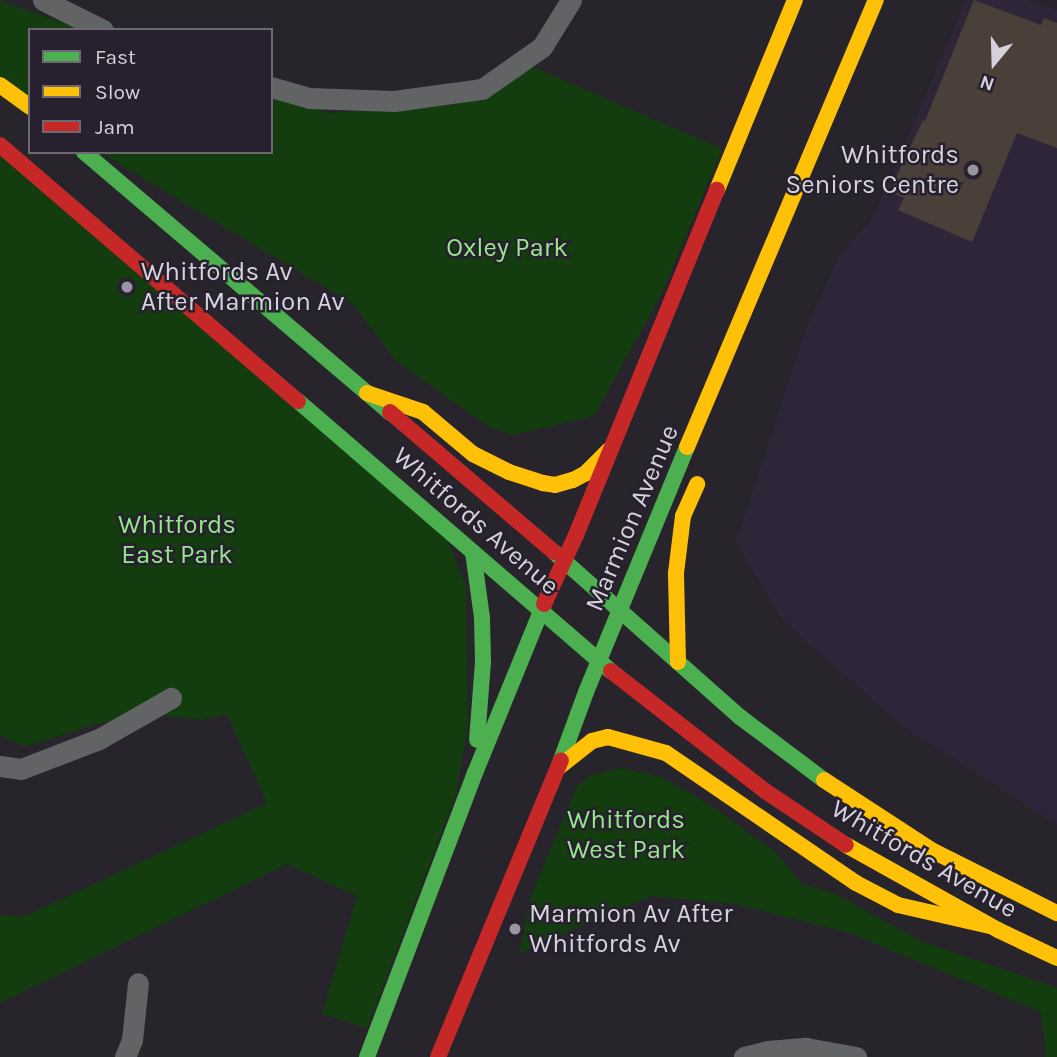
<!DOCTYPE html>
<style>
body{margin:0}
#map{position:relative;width:1057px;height:1057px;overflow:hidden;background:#28242c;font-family:Karla,sans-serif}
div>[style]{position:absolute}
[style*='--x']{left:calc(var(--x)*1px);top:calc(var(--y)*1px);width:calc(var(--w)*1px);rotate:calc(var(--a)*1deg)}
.built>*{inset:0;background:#2e2638}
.green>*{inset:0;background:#133d0f}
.building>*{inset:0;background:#4b3f3a}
.street>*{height:21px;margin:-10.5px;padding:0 10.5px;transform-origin:10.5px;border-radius:10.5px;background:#616365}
.fast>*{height:16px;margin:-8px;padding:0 8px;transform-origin:8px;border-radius:8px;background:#4caf50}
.slow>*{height:16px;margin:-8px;padding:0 8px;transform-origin:8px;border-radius:8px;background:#ffc107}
.jam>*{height:16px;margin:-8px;padding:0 8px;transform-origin:8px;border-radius:8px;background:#c62828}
.dots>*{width:19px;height:19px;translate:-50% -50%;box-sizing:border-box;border:4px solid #27212f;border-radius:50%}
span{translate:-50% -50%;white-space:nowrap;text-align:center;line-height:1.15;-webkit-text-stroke:5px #27212f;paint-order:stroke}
.poi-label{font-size:26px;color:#d6d2db}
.right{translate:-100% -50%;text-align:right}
.left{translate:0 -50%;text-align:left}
.park-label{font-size:26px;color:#95e78a}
.street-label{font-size:26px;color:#d6d2db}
.legend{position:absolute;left:28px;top:28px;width:245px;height:126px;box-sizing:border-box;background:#27212f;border:2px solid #6d6874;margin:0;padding:9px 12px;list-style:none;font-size:21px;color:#d6d2db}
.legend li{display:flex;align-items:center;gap:14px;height:35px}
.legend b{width:35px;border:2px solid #6d6874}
.north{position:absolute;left:959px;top:28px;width:70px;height:70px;-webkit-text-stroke:5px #27212f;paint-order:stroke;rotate:199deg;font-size:19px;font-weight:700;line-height:28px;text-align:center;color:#d6d2db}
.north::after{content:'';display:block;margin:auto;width:24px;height:32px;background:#d6d2db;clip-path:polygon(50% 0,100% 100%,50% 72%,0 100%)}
</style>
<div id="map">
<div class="built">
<i style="clip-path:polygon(966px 0,1027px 0,1057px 10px,1057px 825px,901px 725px,783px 621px,736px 542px,806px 329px,839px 256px,874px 216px)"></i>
</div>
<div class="green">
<i style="clip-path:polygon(0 1px,84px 30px,30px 30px,30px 101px,0 79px)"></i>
<i style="clip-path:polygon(533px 67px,722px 149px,661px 295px,594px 416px,512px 435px,489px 427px,396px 361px,353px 304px,100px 152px,271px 152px,271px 94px,329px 113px,444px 104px,495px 87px)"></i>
<i style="clip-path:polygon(0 145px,447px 539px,466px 586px,468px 724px,456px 794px,367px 1028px,322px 1014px,357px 896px,287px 864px,0 1003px,0 915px,26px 916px,267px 803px,227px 714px,202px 720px,159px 715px,96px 724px,25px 747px,0 735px)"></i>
<i style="clip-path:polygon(621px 768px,662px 777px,719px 811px,776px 853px,802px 884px,833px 893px,921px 941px,1057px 988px,1057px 1057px,1046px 1057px,1041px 1012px,849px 933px,735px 904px,651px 896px,519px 953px,530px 899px,577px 786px,592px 775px)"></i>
</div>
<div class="building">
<i style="clip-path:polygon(974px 0,1041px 25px,1044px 18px,1057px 23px,1057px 148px,1017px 133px,972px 242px,898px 210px,904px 198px,889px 192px,923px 120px,925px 121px)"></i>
</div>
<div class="street">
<i style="--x:43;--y:0;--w:67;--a:26.6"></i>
<i style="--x:271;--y:87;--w:40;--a:16"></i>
<i style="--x:309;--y:98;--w:85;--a:2"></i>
<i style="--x:394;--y:101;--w:89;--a:-7.8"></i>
<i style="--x:482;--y:89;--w:73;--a:-35"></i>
<i style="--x:542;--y:47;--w:55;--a:-58.3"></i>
<i style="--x:0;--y:766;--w:21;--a:8"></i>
<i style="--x:21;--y:769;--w:84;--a:-21"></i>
<i style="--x:99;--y:739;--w:83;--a:-29.7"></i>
<i style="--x:125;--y:1057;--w:18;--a:-68"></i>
<i style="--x:132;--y:1040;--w:57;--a:-84"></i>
<i style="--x:744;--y:1057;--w:25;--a:-14"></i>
<i style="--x:768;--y:1051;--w:38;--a:-5"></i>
<i style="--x:806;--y:1048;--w:51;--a:10.2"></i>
</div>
<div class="fast">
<i style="--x:84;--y:152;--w:402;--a:40.4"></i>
<i style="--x:298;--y:401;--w:413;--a:40.8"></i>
<i style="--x:473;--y:552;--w:67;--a:82.2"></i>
<i style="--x:482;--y:618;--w:44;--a:88.7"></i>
<i style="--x:483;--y:662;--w:78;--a:94.4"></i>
<i style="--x:554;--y:552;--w:249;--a:41.6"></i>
<i style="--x:740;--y:717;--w:105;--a:36.9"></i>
<i style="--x:561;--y:760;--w:72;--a:-69.8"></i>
<i style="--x:586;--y:692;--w:265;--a:-67.6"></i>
<i style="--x:367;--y:1057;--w:304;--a:-69.2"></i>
<i style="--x:475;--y:773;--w:183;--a:-67.8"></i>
</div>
<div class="slow">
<i style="--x:0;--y:85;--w:37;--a:36"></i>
<i style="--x:717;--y:190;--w:205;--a:-67.7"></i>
<i style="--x:367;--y:393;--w:59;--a:18.7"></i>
<i style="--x:423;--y:412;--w:65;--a:40"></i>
<i style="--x:473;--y:454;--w:40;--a:26.6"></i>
<i style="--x:509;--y:472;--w:36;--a:18"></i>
<i style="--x:543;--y:483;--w:12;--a:9"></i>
<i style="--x:555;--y:485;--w:19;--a:-16"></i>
<i style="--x:573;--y:480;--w:15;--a:-28"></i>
<i style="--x:586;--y:473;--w:33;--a:-45"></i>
<i style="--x:687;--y:447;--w:485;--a:-67.1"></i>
<i style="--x:678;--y:662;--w:89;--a:-91.3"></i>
<i style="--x:676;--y:573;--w:57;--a:-83"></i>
<i style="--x:683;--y:516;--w:35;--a:-66"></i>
<i style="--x:559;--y:767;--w:42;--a:-38.2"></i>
<i style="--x:592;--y:741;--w:16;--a:-14"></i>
<i style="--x:608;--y:737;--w:60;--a:15.4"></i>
<i style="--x:666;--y:753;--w:230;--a:34.4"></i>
<i style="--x:856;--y:883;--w:47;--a:27.6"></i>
<i style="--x:898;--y:905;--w:94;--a:12.9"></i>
<i style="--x:824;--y:780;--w:130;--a:33.1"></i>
<i style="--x:933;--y:851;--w:139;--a:26.6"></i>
<i style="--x:846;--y:845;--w:174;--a:29.2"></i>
<i style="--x:998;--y:930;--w:65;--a:25.4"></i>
</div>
<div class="jam">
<i style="--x:0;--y:145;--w:393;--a:40.7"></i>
<i style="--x:390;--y:412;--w:216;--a:40.5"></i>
<i style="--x:544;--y:604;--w:76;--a:-65.1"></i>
<i style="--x:576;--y:535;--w:373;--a:-67.8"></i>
<i style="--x:611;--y:671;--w:195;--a:37.9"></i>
<i style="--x:765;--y:791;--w:97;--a:33.7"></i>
<i style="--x:438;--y:1057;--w:321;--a:-67.5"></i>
</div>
<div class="dots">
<i style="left:973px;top:170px;background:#99959e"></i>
<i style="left:127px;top:287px;background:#99959e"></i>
<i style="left:515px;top:929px;background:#99959e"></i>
</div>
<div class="poi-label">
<span class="right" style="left:959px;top:170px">Whitfords<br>Seniors Centre</span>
<span class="left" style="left:141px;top:287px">Whitfords Av<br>After Marmion Av</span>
<span class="left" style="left:529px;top:929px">Marmion Av After<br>Whitfords Av</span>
</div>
<div class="park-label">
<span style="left:507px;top:248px">Oxley Park</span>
<span style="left:177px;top:540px">Whitfords<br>East Park</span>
<span style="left:626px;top:835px">Whitfords<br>West Park</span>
</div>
<div class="street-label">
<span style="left:632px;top:518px;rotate:-67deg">Marmion Avenue</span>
<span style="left:476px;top:521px;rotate:41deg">Whitfords Avenue</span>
<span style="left:924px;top:859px;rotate:30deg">Whitfords Avenue</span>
</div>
<ul class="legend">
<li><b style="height:9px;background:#4caf50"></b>Fast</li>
<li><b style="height:9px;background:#ffc107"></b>Slow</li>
<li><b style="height:9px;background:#c62828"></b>Jam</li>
</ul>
<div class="north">N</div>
</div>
